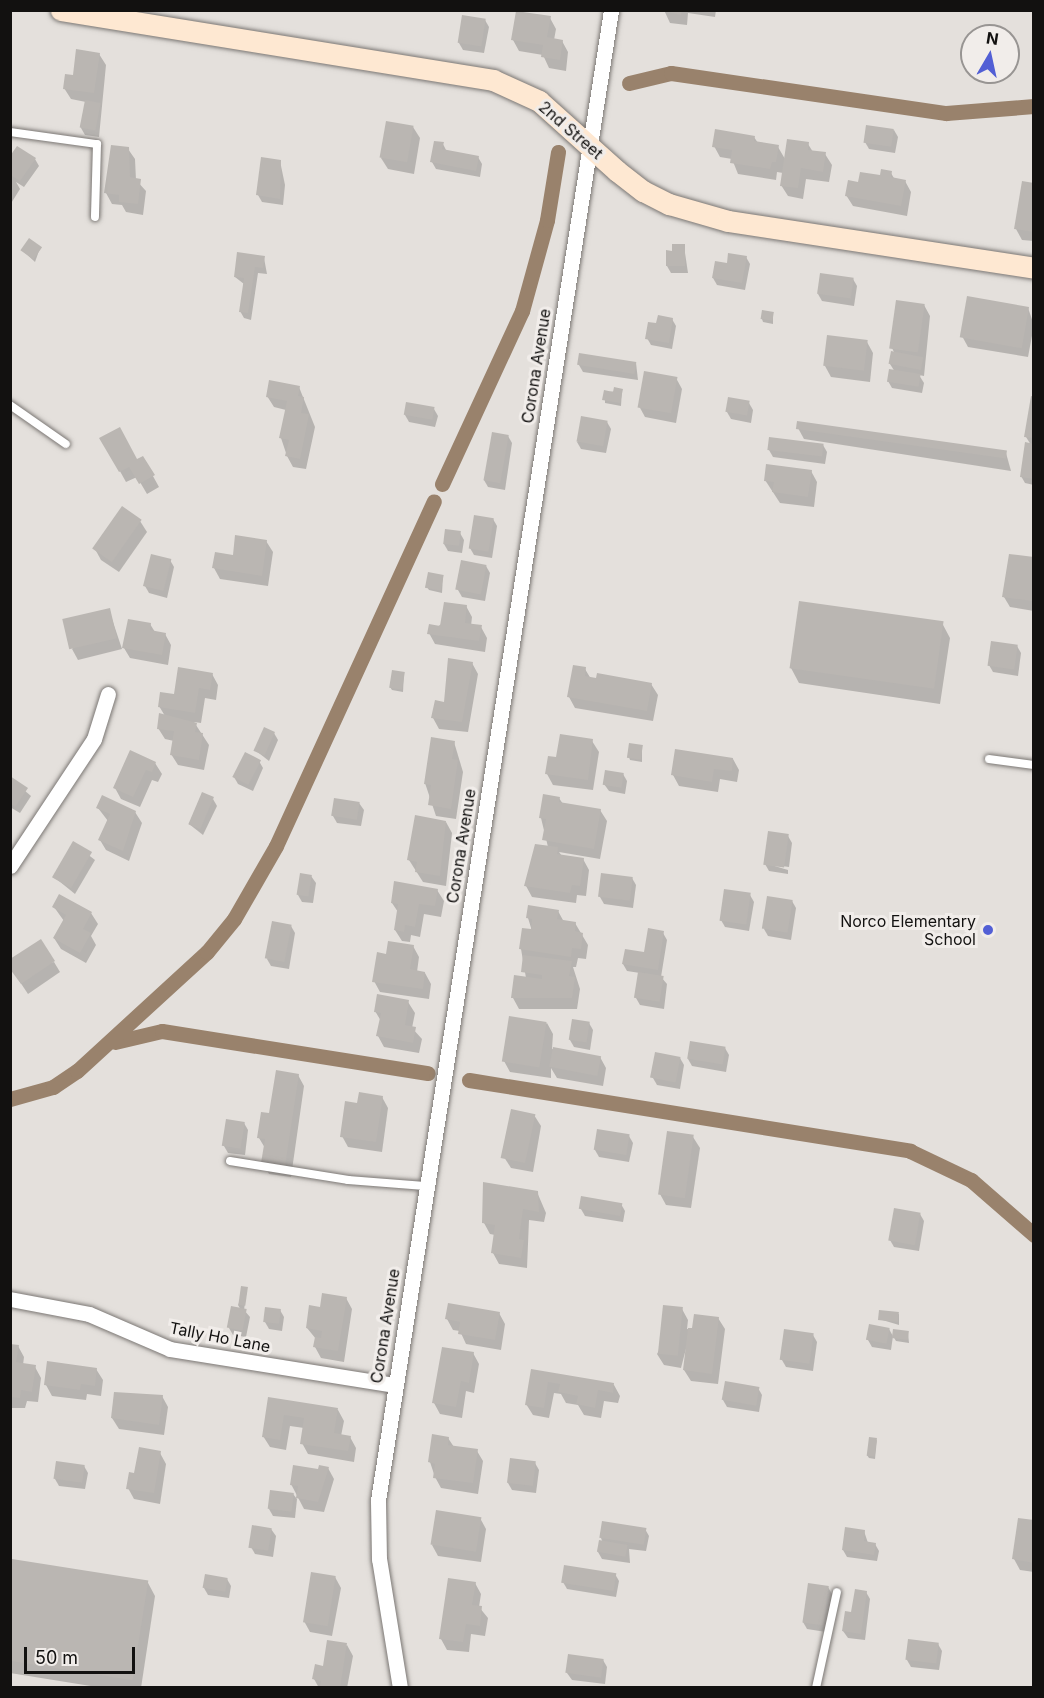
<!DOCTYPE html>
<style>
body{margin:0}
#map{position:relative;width:1044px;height:1698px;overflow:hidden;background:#e4e0dc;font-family:Inter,sans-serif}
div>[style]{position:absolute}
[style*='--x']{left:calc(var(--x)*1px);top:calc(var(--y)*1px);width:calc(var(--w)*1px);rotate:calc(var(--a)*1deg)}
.shadow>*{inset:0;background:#0003}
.canal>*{height:15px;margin:-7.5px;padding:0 7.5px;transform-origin:7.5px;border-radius:7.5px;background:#99826c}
.building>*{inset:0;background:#bab6b2;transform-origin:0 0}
.roads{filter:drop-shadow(0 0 2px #7b7774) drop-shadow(0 0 2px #7b7774)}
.lane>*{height:8px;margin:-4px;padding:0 4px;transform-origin:4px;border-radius:4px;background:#fff}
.street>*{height:15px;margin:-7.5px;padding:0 7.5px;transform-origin:7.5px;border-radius:7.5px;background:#fff}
.secondary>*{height:21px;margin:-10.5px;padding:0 10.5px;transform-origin:10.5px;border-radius:10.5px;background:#fee8d2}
.dots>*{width:16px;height:16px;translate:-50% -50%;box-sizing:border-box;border:3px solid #f1edea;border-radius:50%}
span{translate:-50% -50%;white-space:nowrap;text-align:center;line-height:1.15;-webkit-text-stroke:6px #f1edea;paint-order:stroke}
.street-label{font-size:16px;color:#121110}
.poi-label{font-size:16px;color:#121110}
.right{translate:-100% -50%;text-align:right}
.frame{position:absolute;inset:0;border:12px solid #121110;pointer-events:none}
.north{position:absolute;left:960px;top:24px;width:60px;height:60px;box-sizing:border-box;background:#f1edea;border:2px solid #989593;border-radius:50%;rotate:9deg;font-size:16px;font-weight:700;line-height:24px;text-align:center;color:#121110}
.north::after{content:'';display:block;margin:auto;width:21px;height:27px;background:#525fd5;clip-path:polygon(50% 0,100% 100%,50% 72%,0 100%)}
.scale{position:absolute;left:24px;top:1647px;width:111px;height:27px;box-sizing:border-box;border:3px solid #121110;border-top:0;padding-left:8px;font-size:18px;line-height:21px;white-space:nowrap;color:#121110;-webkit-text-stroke:4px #f1edea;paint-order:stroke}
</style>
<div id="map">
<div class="shadow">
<i style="clip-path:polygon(664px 10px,716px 10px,715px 17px,688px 13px,687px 25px,670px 23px)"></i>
<i style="clip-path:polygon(550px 18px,556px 29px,554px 40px,562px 41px,568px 52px,566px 71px,549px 68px,543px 55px,519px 51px,513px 40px)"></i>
<i style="clip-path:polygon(485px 20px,489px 27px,484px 53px,463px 50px,459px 43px)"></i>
<i style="clip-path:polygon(99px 54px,106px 65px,99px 137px,85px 135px,81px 128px,86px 102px,71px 99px,64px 88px)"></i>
<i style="clip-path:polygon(413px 127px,420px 138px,414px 174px,388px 169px,381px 158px)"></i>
<i style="clip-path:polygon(894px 130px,898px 137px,895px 153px,869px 149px,865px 142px)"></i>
<i style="clip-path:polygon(754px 137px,758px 143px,778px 147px,785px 159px,808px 144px,813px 152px,825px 154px,832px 165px,829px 182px,806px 179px,803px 199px,788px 196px,781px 185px,783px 173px,777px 172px,776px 180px,738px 174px,732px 159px,720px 157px,714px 146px)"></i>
<i style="clip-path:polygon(443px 144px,447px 152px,478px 157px,482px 164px,480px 177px,436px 169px,432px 162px)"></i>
<i style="clip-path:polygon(128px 149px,135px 159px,136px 180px,146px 191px,143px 215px,126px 212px,122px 205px,112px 204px,106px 193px)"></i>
<i style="clip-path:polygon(10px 159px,35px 159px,39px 166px,24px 187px,16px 182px,20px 189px,10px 205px)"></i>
<i style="clip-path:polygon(280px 161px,285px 185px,283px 205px,262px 202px,258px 195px)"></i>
<i style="clip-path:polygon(891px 173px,895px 180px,905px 181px,911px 192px,907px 216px,853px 206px,846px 195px,859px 184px)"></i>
<i style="clip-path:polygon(1034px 184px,1034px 241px,1022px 240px,1016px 229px)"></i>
<i style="clip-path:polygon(684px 246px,688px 273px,671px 273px,667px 266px,674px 252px)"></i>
<i style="clip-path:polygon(40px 248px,35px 262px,22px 250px)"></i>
<i style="clip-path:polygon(746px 257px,750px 264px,745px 290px,717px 285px,713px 278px,728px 265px)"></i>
<i style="clip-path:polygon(264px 258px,267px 274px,258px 273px,251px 320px,244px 318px,240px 311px,244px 284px,235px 277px)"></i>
<i style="clip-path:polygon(853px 279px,857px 286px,854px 306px,822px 301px,818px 294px)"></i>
<i style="clip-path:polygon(924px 305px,930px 316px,924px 376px,919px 375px,924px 383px,922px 393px,892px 388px,888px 381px,895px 372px,890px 364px,895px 354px,892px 348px)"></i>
<i style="clip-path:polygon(1028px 308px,1034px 325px,1028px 357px,968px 347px,962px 336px)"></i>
<i style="clip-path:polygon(773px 313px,773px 324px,763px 322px,762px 319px)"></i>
<i style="clip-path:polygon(672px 319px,676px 326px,672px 349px,651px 345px,647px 338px,658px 325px)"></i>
<i style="clip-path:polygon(867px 342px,873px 353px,870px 382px,831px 377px,825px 366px)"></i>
<i style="clip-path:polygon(636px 363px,638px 380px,583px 372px,579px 365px)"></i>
<i style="clip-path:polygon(676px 378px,682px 389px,676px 423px,645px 417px,639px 406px)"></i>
<i style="clip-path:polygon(299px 387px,315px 427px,306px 469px,293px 467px,287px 456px,281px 438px,286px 410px,274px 407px,267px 396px)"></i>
<i style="clip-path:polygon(622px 391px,621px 406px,605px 403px,605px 392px)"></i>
<i style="clip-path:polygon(1034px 398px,1034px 485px,1025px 483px,1021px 476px,1031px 445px,1026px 437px)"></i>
<i style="clip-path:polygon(749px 403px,753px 410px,751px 423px,731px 419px,727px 412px)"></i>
<i style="clip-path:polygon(434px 409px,438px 416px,435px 427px,409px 422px,405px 415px)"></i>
<i style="clip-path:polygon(607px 422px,611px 429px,606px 453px,581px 449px,577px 442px)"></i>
<i style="clip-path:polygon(798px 428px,1006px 453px,1011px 471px,804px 439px)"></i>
<i style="clip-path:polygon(508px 436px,512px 443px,505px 490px,488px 487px,484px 480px)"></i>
<i style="clip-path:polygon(102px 439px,137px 461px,143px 458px,159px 487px,147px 494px,137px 477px,126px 482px)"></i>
<i style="clip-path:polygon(823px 445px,827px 452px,825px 464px,773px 457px,769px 450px)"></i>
<i style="clip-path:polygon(811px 471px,817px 482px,814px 507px,780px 503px,765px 480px)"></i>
<i style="clip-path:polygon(493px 519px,497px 526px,492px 558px,474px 555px,470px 548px)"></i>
<i style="clip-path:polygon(140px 521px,147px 532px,119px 572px,101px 560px,95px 549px)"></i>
<i style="clip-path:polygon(460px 533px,464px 540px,462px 553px,448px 551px,444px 544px)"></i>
<i style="clip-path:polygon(266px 541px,273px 552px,268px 586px,220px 579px,214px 568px)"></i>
<i style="clip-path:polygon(1034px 559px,1034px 611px,1010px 607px,1004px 597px)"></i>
<i style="clip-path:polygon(170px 560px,174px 567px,167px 598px,149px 593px,145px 586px)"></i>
<i style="clip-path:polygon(486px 566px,490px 573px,485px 601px,462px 597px,458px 590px)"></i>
<i style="clip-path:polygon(443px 576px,442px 593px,429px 590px,427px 587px)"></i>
<i style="clip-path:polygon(466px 606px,472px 617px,471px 626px,481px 627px,487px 638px,485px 652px,435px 644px,429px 633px)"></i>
<i style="clip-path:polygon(109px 610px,122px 649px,78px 660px,72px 649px)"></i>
<i style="clip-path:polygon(129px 620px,150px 624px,155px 632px,165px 634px,171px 645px,168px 665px,130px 658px,124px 648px)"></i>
<i style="clip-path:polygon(942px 623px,950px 638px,940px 704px,799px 683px,791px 668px)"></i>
<i style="clip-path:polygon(1017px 646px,1021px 653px,1018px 676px,993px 672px,989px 665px)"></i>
<i style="clip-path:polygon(449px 659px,472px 663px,478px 674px,468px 732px,439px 729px,433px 718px,445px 703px)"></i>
<i style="clip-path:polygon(585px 669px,591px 679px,651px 684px,658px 695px,653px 721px,575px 708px,569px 697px)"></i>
<i style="clip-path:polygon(212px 674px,218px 685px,216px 700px,205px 698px,201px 723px,194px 722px,209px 745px,204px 770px,178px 765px,171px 754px,174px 741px,165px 739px,158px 728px,165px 716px,159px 706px)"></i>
<i style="clip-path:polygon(404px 674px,403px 692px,392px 690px,390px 687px)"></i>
<i style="clip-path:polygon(274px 733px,278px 740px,269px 761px,255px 750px)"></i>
<i style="clip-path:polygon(592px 741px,599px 752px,593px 790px,553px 785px,547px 774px,558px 759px)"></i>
<i style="clip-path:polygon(454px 742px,463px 772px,456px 819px,436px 816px,425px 783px)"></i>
<i style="clip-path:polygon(642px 747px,642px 762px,630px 760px,629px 757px)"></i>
<i style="clip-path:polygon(733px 759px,739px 770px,737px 782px,720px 779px,718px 792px,679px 786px,673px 775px)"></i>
<i style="clip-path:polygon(259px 761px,263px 768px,253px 791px,238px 784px,234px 777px)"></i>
<i style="clip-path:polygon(155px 763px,162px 774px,158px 782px,152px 780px,140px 807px,121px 799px,115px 788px)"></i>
<i style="clip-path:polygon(623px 774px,627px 781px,625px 794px,609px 791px,604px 784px)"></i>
<i style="clip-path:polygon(10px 778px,31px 796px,20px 813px,10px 807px)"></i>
<i style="clip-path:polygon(559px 798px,563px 804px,600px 810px,607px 821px,600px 859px,559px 852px,562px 856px,583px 859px,589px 870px,586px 896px,577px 895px,576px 903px,532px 897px,526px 886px,548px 847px,541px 818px)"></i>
<i style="clip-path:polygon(213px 799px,217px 806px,203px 835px,189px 824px)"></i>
<i style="clip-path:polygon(359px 803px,364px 810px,361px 826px,337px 823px,333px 816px)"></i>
<i style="clip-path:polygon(98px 808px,135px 812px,142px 823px,129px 861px,106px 850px,100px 840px,108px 821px)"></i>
<i style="clip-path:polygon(446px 822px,452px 833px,446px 886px,423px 882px,409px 860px)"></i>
<i style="clip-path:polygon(788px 836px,792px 843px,789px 867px,768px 864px,788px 870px,788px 874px,769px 871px,765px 864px)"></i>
<i style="clip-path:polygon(73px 843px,95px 860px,75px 894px,54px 877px)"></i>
<i style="clip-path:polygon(311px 876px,316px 883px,313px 903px,302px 902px,298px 895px)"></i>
<i style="clip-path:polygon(632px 878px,636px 885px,633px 908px,604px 904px,600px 897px)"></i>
<i style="clip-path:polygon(437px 890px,444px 901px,441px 917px,424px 914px,420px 937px,411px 935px,410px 942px,402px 941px,395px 930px,398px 912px,392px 903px)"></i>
<i style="clip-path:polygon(750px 895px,754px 902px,749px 931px,725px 927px,721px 920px)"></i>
<i style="clip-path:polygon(792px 901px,796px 908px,791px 940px,768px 936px,764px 929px)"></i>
<i style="clip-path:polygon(54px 907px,91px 913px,98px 924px,91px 936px,96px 945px,86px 963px,61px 949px,54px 938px,64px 921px)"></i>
<i style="clip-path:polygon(558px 911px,564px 922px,575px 923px,588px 945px,586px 959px,578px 958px,576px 967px,573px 967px,580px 989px,577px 1009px,519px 1009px,513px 998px,526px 978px,521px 949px,532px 931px,528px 918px)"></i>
<i style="clip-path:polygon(291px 926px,295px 933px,289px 969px,271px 966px,267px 959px)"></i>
<i style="clip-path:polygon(663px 933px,667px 940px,661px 977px,667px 984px,664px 1009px,640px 1005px,636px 998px,640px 973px,627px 971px,623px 964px,645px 954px)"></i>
<i style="clip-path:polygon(413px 946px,419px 957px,417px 972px,425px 973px,431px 984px,429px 999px,380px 992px,374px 981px,388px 955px)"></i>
<i style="clip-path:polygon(54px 962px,60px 972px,28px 994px,14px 973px)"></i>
<i style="clip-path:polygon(408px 1002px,415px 1013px,412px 1028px,422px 1039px,419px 1053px,384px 1047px,378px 1036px,381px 1021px,375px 1011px)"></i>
<i style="clip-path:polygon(547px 1023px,553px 1034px,552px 1049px,600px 1057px,606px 1068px,603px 1086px,557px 1078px,551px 1068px,551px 1078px,510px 1072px,504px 1061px)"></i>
<i style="clip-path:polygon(589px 1023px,593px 1030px,590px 1050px,574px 1047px,570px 1040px)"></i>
<i style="clip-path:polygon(725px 1048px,729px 1055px,726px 1072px,692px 1066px,688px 1059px)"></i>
<i style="clip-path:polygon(680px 1058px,684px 1065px,680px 1089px,657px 1085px,653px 1078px)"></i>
<i style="clip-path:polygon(298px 1075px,304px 1086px,291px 1177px,269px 1174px,263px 1163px,265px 1148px,259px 1138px)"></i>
<i style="clip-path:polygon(382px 1097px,388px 1108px,382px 1152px,348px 1147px,342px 1136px,359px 1105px)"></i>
<i style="clip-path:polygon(534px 1115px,541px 1126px,533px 1172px,511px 1168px,504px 1157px)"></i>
<i style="clip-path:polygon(244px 1123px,248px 1130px,245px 1155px,228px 1153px,224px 1146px)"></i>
<i style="clip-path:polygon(629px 1136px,633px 1143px,629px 1162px,599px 1157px,595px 1150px)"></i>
<i style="clip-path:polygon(693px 1137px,700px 1148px,691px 1208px,666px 1205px,660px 1194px)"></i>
<i style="clip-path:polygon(537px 1192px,546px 1213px,544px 1222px,529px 1220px,527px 1268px,499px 1264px,493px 1253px,495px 1235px,490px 1234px,484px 1223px)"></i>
<i style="clip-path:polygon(621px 1204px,625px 1211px,623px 1222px,585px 1216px,581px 1209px)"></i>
<i style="clip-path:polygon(920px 1214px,924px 1221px,919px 1251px,894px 1247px,890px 1240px)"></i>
<i style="clip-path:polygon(247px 1288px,244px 1310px,250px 1317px,246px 1337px,233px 1335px,229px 1328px,241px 1310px,238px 1305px)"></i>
<i style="clip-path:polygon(346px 1298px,352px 1309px,344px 1362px,321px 1358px,315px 1347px,316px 1339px,307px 1328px,321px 1308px)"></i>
<i style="clip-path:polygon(682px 1309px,688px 1320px,687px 1329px,694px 1330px,718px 1318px,725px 1329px,718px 1384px,691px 1381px,684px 1370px,689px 1337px,681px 1368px,664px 1365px,657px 1354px)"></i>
<i style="clip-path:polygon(280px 1310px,284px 1317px,282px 1331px,269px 1329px,265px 1322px)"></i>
<i style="clip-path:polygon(499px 1313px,505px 1324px,501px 1350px,466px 1344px,460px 1331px,453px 1330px,447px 1319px)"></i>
<i style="clip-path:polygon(899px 1314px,899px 1325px,879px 1319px)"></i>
<i style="clip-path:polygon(889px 1329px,894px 1338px,908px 1333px,909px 1343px,896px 1341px,893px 1336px,891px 1350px,872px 1347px,868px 1340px)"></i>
<i style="clip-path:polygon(813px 1335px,817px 1342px,813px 1371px,786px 1367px,782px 1360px)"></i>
<i style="clip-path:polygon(10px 1345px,18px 1346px,24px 1357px,23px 1365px,35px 1367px,41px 1378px,38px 1402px,27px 1401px,25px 1408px,10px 1408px)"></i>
<i style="clip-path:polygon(473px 1353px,479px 1364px,474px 1393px,466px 1391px,462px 1418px,440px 1414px,434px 1403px)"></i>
<i style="clip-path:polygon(96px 1369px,103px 1380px,101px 1396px,87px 1394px,86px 1400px,52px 1396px,46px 1385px)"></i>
<i style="clip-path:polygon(532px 1370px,614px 1385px,620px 1396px,618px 1403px,604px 1401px,601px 1418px,584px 1415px,578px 1405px,566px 1403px,561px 1394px,554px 1393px,549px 1418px,533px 1415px,526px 1404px)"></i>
<i style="clip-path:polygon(758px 1388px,762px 1395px,759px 1412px,727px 1407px,723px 1400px)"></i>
<i style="clip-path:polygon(162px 1396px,168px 1407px,164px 1435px,119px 1429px,112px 1418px)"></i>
<i style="clip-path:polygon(269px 1399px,338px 1410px,344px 1421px,341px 1436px,350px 1437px,356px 1448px,354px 1462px,308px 1454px,302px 1443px,304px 1428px,290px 1426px,286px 1450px,270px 1447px,263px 1436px)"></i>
<i style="clip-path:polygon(448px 1438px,454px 1447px,477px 1451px,483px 1461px,478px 1494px,441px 1488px,435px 1477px,430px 1462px)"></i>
<i style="clip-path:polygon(877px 1439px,875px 1459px,869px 1458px,867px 1455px)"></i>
<i style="clip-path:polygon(160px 1453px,166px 1464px,160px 1504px,134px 1499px,128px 1488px,135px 1475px)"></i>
<i style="clip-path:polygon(535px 1463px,539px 1470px,536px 1493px,512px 1490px,508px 1483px)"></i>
<i style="clip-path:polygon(84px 1466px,88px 1473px,85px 1489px,59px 1486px,55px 1479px)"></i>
<i style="clip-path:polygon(328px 1468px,334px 1479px,324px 1512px,304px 1509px,291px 1484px)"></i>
<i style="clip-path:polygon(293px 1494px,297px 1499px,295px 1518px,273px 1516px,269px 1509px)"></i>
<i style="clip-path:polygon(480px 1518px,486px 1529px,481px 1562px,438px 1556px,432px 1545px)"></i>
<i style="clip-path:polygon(1034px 1522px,1034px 1572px,1020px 1570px,1014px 1559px)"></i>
<i style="clip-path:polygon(271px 1529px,276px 1536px,273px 1557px,255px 1554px,251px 1547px)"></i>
<i style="clip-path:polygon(645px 1529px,649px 1536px,646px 1551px,629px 1549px,630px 1563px,602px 1559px,598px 1552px,603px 1543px,601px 1538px)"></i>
<i style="clip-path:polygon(864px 1531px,868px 1543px,875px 1544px,879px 1551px,877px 1561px,847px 1557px,843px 1550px)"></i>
<i style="clip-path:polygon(13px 1561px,147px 1581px,155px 1596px,141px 1688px,103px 1688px,10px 1673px)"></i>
<i style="clip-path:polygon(615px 1574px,619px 1581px,616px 1597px,567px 1589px,563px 1582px)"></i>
<i style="clip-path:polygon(335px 1577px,341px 1588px,332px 1636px,310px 1632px,304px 1621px)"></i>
<i style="clip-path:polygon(227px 1579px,231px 1586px,229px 1598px,208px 1595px,204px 1588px)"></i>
<i style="clip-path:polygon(475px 1583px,481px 1594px,479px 1607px,488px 1618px,485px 1636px,471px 1634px,469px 1652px,447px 1650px,441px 1639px)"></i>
<i style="clip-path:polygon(828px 1587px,832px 1594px,826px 1632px,807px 1629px,803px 1622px)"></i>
<i style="clip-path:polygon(866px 1592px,870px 1599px,865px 1640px,848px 1638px,843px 1631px)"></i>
<i style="clip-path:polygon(938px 1644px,942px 1651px,939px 1670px,911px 1667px,907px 1660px)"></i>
<i style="clip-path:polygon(347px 1645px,353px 1656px,347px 1688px,319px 1688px,314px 1679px)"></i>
<i style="clip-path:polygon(603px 1660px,607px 1667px,605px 1684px,572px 1680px,567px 1673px)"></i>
</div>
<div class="canal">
<i style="--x:629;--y:83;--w:43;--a:-13.4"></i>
<i style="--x:671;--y:73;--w:278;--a:8.3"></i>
<i style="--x:946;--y:113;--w:88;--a:-4.5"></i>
<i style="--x:442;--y:484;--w:191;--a:-65.2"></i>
<i style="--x:522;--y:311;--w:94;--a:-74.6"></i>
<i style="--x:547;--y:220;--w:69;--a:-80.8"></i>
<i style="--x:115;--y:1042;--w:48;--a:-13.2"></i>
<i style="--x:162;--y:1031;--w:269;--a:9"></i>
<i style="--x:469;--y:1080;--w:447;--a:9.1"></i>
<i style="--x:910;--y:1151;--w:68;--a:25.4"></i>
<i style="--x:971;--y:1180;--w:84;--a:41.1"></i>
<i style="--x:10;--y:1099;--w:45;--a:-15.6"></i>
<i style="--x:53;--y:1087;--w:29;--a:-34"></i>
<i style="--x:77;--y:1071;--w:176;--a:-42.5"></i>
<i style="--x:207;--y:952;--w:43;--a:-50.7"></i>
<i style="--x:234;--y:919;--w:84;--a:-60.1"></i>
<i style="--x:276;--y:846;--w:379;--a:-65.4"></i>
</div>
<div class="building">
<i style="clip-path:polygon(658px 10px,682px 10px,681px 15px)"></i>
<i style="clip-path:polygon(516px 11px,551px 16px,547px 37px,563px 40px,560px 60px,541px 57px,543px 45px,511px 40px)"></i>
<i style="left:462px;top:15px;width:24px;height:28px;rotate:9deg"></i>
<i style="clip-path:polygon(76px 49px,100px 53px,94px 93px,63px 89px,65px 74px,73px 75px)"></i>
<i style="left:85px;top:100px;width:16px;height:28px;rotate:11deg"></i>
<i style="left:386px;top:121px;width:28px;height:37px;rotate:10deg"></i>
<i style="left:866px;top:125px;width:28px;height:18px;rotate:8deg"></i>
<i style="clip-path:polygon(715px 129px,755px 136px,754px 141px,779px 145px,776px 162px,772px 162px,770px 169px,730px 163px,732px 150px,712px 147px)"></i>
<i style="clip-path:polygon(787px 139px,809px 142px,808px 150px,826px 152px,823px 172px,801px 168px,798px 188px,780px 186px)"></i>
<i style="clip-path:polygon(434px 141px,444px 142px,442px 149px,479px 156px,476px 171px,430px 162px)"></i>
<i style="clip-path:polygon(111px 145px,129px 147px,130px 177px,141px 179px,138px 204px,119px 202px,119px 195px,104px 193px)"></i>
<i style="clip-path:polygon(17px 146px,36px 158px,20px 181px,10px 175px,10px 156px)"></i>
<i style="clip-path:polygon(261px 157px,281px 160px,280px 199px,256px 195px)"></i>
<i style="clip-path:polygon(881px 169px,892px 171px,891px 177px,906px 180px,901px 206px,845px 196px,848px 180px,858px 182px,860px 172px,880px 175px)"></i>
<i style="clip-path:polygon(1022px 181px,1034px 183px,1034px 232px,1014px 229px)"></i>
<i style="left:29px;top:238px;width:16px;height:15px;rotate:35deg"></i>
<i style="clip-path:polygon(672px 244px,685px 244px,685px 266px,666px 266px,666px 250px,672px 251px)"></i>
<i style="clip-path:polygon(237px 252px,265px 256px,263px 268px,255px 267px,248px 313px,239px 312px,244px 278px,234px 277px)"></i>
<i style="clip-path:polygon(728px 253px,747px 256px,742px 283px,712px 278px,715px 261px,727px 263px)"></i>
<i style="left:820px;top:273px;width:34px;height:21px;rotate:8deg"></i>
<i style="left:967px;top:296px;width:63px;height:42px;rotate:10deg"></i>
<i style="left:896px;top:300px;width:29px;height:49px;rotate:8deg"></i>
<i style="left:762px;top:310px;width:12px;height:9px;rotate:9deg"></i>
<i style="clip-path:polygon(658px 315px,673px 318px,669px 343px,645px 339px,648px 322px,656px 323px)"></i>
<i style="left:827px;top:335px;width:41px;height:31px;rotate:7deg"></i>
<i style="left:891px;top:351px;width:33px;height:13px;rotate:11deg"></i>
<i style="left:579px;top:353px;width:58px;height:12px;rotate:9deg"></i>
<i style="left:889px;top:369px;width:32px;height:13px;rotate:9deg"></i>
<i style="left:644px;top:371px;width:34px;height:37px;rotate:10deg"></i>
<i style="clip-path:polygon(269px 380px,300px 386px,298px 396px,304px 397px,301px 413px,309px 414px,300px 459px,285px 456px,289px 440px,279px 438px,287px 401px,266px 397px)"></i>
<i style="clip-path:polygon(614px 387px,623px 389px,620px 403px,602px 400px,604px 390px,613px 392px)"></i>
<i style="clip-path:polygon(1031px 396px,1034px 397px,1034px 438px,1024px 437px)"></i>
<i style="left:728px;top:397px;width:22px;height:15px;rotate:10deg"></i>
<i style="left:406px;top:402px;width:29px;height:13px;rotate:10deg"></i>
<i style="left:581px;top:416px;width:27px;height:26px;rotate:10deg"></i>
<i style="left:797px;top:421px;width:212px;height:8px;rotate:8deg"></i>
<i style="clip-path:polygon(120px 427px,137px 459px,143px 456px,155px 475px,139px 484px,129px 467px,119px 472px,99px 438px)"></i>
<i style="left:492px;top:432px;width:17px;height:49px;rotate:10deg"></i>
<i style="left:769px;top:437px;width:55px;height:13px;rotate:7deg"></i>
<i style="clip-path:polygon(1025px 442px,1034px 444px,1034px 479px,1020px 477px)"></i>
<i style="clip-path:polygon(766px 464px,812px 470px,808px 497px,772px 492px,774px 482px,764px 481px)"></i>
<i style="left:122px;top:506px;width:24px;height:52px;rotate:35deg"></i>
<i style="left:474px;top:515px;width:20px;height:34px;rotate:9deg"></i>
<i style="left:445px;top:529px;width:16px;height:15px;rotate:7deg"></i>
<i style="clip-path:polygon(235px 535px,267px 540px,262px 576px,212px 568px,215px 552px,233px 555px)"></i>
<i style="left:151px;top:554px;width:21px;height:33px;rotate:14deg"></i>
<i style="clip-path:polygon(1009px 554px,1034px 557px,1032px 601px,1002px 597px)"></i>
<i style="left:461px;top:560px;width:26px;height:30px;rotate:11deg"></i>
<i style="left:428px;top:572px;width:16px;height:16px;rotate:11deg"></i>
<i style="left:799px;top:601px;width:146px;height:68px;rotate:8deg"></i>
<i style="clip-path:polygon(444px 602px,467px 605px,465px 623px,482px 625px,479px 641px,427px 634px,429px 624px,440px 626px)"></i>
<i style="left:110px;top:608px;width:31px;height:49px;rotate:77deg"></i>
<i style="clip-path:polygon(128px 619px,151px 623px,150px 630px,166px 633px,162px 655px,122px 648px)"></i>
<i style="left:991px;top:641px;width:27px;height:25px;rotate:8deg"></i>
<i style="clip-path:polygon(448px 658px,473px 662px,462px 722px,431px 718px,435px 700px,444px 702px)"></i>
<i style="clip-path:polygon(573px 665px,586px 667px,585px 676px,596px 678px,597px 673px,652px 683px,647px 711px,567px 697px)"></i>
<i style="clip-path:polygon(178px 667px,213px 673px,210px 690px,199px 688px,195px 713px,158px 707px,160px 692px,174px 694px)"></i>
<i style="left:392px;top:670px;width:13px;height:18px;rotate:9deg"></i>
<i style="clip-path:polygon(159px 713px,197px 723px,195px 732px,203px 733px,199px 760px,170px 755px,174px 731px,157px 729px)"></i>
<i style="left:264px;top:727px;width:12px;height:26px;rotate:24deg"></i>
<i style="clip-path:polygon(560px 734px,593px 739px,588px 780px,545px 774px,548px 756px,556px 757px)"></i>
<i style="clip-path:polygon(431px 737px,455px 741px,452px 759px,458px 760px,451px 809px,428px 805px,431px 785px,424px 784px)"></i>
<i style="left:629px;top:743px;width:14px;height:15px;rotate:8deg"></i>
<i style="clip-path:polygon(675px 749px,733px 758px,732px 771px,714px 769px,712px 782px,671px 775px)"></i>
<i style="clip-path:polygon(130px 750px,156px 762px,152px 772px,146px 770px,133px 797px,113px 788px)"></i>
<i style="left:245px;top:752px;width:18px;height:28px;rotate:27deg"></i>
<i style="left:605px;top:770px;width:19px;height:15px;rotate:9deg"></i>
<i style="clip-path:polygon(10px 776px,28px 788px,15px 807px,10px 803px)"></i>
<i style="left:202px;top:792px;width:13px;height:35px;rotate:23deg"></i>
<i style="clip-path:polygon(543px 794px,560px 797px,559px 802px,601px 809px,594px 849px,542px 840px,546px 819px,539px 818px)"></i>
<i style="clip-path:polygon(102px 795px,136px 811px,123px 851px,98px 840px,110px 814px,96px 808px)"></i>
<i style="left:334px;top:798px;width:26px;height:18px;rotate:9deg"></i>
<i style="clip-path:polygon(415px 815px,446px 821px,440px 876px,415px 872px,417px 862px,407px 860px)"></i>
<i style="left:768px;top:831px;width:21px;height:34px;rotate:8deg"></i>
<i style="left:73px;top:841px;width:22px;height:42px;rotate:30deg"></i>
<i style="clip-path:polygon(535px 844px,558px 847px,557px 854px,584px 858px,580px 886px,572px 885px,570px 893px,524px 886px)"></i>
<i style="left:300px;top:873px;width:12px;height:22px;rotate:9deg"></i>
<i style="left:601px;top:873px;width:32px;height:24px;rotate:7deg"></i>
<i style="clip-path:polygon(394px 881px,438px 889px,435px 906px,419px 904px,415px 927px,405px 925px,404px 932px,394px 930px,398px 904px,391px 903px)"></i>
<i style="left:724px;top:889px;width:27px;height:32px;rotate:8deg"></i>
<i style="clip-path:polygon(59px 894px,92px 912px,83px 929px,91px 933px,80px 953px,53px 938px,66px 915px,52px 907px)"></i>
<i style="left:767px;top:896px;width:26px;height:33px;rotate:9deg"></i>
<i style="clip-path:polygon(528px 905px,559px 910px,557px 919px,576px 922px,575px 931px,583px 933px,581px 949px,572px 948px,571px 957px,519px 949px,522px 928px,531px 929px,532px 919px,526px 918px)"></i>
<i style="left:272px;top:921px;width:20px;height:38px;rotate:11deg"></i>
<i style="clip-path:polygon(648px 928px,664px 931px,658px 970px,622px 964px,625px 949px,644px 952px)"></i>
<i style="clip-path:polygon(41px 939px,55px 961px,21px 984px,10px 969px,10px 959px)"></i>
<i style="clip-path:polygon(388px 941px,414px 945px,410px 969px,425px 972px,423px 989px,372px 982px,377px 952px,386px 954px)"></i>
<i style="clip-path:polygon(523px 955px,572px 961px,569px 976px,575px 977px,572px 998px,511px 998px,514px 975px,542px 979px,542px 975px,521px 972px)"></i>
<i style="left:638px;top:972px;width:26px;height:26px;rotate:9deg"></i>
<i style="clip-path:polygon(377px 994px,409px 1000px,405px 1025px,416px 1027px,413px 1043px,376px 1036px,381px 1013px,374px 1012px)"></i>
<i style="left:509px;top:1016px;width:38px;height:46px;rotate:9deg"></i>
<i style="left:572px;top:1019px;width:18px;height:21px;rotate:9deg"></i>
<i style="left:690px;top:1041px;width:36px;height:18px;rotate:9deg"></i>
<i style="left:553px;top:1047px;width:49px;height:20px;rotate:11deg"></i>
<i style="left:655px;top:1052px;width:26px;height:26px;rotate:11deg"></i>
<i style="clip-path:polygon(276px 1070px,299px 1074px,285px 1166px,261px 1163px,265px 1139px,257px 1138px,261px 1112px,269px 1113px)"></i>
<i style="clip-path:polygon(359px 1092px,383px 1096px,376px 1142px,340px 1137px,345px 1101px,357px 1103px)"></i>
<i style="left:511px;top:1109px;width:25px;height:50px;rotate:12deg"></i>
<i style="left:226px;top:1119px;width:19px;height:27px;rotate:9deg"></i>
<i style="left:597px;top:1129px;width:33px;height:21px;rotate:9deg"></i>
<i style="left:667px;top:1131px;width:27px;height:64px;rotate:8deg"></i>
<i style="clip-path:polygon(483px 1182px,538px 1191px,539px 1212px,523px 1209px,519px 1239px,524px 1240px,521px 1258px,491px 1253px,495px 1225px,482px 1223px)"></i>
<i style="left:581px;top:1196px;width:42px;height:13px;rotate:10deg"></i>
<i style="left:894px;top:1208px;width:27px;height:33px;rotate:10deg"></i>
<i style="left:241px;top:1286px;width:7px;height:19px;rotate:8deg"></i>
<i style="clip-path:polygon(322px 1293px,347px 1297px,338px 1351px,313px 1347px,315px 1337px,321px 1338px,322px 1331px,306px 1328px,309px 1305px,320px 1307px)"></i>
<i style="clip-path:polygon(448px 1303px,500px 1312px,495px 1340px,458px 1334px,460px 1322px,445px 1319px)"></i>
<i style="left:663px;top:1305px;width:20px;height:49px;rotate:6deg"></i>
<i style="left:231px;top:1306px;width:16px;height:22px;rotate:11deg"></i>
<i style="left:265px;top:1307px;width:16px;height:15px;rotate:7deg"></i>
<i style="left:879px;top:1310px;width:20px;height:10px;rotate:6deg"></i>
<i style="clip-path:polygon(694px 1314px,719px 1317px,712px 1374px,683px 1370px,688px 1328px,692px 1328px)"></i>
<i style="left:869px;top:1324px;width:21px;height:16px;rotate:11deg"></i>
<i style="left:784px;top:1329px;width:30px;height:31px;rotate:8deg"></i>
<i style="left:893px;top:1329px;width:16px;height:9px;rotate:7deg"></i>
<i style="clip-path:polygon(10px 1344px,19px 1345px,16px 1362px,36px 1365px,32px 1392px,21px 1390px,20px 1398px,10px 1397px)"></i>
<i style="clip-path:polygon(442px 1347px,474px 1352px,469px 1383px,461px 1381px,456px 1407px,432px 1403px)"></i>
<i style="clip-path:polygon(47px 1361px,97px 1368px,95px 1386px,81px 1384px,80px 1390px,44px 1385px)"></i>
<i style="clip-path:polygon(531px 1369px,614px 1383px,613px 1393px,598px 1390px,595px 1408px,576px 1404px,578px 1396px,558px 1392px,560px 1384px,548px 1382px,544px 1408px,525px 1405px)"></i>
<i style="left:725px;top:1381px;width:35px;height:19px;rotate:10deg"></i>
<i style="clip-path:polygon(114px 1392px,163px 1395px,159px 1425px,111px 1418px)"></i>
<i style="clip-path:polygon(268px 1397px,338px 1408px,334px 1433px,351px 1436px,348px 1451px,300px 1444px,304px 1418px,284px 1415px,280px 1440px,262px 1437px)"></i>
<i style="clip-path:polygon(432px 1434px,449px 1437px,448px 1445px,478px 1449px,473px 1483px,433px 1478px,435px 1464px,428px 1462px)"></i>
<i style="left:869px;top:1437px;width:8px;height:19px;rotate:7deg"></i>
<i style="clip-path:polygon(139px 1447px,161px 1451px,154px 1493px,126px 1489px,129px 1472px,134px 1473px)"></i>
<i style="left:510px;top:1458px;width:26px;height:25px;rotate:7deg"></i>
<i style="left:56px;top:1461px;width:29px;height:18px;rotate:8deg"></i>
<i style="clip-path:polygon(293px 1465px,318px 1469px,319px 1465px,329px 1467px,318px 1502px,296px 1498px,298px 1486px,290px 1485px)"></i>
<i style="left:270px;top:1490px;width:24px;height:19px;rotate:7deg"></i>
<i style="left:436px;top:1510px;width:46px;height:35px;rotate:9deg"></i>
<i style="clip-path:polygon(1018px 1518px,1034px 1520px,1034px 1563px,1012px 1559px)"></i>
<i style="left:602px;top:1521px;width:45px;height:17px;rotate:9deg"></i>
<i style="left:252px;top:1525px;width:20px;height:23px;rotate:9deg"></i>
<i style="clip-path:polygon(845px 1527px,865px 1530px,864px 1541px,876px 1543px,874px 1555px,842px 1550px)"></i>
<i style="left:599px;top:1540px;width:29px;height:12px;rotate:10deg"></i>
<i style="left:12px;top:1559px;width:138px;height:101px;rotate:9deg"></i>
<i style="left:564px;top:1565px;width:53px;height:18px;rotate:9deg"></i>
<i style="left:311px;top:1572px;width:25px;height:51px;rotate:9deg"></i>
<i style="left:205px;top:1574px;width:23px;height:14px;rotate:10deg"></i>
<i style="clip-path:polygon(448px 1578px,476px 1582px,472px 1605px,482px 1606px,480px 1626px,466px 1624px,463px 1642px,439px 1639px)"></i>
<i style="left:808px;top:1583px;width:21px;height:40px;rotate:8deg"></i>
<i style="clip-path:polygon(855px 1589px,867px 1591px,861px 1634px,842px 1631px,845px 1611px,851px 1612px)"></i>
<i style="left:908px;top:1639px;width:31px;height:21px;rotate:7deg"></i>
<i style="clip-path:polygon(327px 1640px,347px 1643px,340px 1688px,320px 1688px,321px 1681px,312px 1679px,315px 1664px,323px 1666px)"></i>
<i style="left:568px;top:1654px;width:36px;height:19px;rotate:8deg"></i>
</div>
<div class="roads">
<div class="lane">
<i style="--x:10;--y:132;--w:88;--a:7.9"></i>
<i style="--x:97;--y:144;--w:73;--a:91.6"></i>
<i style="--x:10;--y:405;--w:68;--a:34.9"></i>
<i style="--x:989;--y:759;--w:45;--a:7.6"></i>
<i style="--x:230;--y:1161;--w:120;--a:9.1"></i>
<i style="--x:348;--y:1180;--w:77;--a:4.5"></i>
<i style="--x:816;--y:1688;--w:98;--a:-77.7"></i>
</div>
<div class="street">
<i style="--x:10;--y:866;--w:152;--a:-56.5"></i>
<i style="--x:94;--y:739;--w:47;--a:-72.7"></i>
<i style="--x:10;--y:1299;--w:80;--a:10.8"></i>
<i style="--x:89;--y:1314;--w:88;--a:23.4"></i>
<i style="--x:170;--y:1349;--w:227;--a:9.1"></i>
<i style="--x:400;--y:1688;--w:131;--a:-99.2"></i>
<i style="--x:379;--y:1559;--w:59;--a:-91"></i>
<i style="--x:378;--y:1500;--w:1508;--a:-81.11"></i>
</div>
<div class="secondary">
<i style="--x:61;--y:10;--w:438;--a:9.2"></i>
<i style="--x:493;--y:80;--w:51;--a:24.5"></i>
<i style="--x:539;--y:101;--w:105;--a:41.9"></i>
<i style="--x:617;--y:171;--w:33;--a:38"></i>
<i style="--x:643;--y:191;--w:29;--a:27"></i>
<i style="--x:669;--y:204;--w:61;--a:16.1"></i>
<i style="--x:728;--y:221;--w:310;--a:8.7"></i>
</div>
</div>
<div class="dots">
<i style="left:988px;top:930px;background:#525fd5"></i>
</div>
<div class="street-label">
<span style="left:571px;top:130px;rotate:41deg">2nd Street</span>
<span style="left:536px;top:366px;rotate:-81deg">Corona Avenue</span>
<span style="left:461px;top:846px;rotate:-81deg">Corona Avenue</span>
<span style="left:385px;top:1326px;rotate:-81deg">Corona Avenue</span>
<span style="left:220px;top:1337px;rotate:11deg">Tally Ho Lane</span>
</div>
<div class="poi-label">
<span class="right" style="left:976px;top:930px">Norco Elementary<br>School</span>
</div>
<div class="frame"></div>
<div class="north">N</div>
<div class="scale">50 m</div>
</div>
